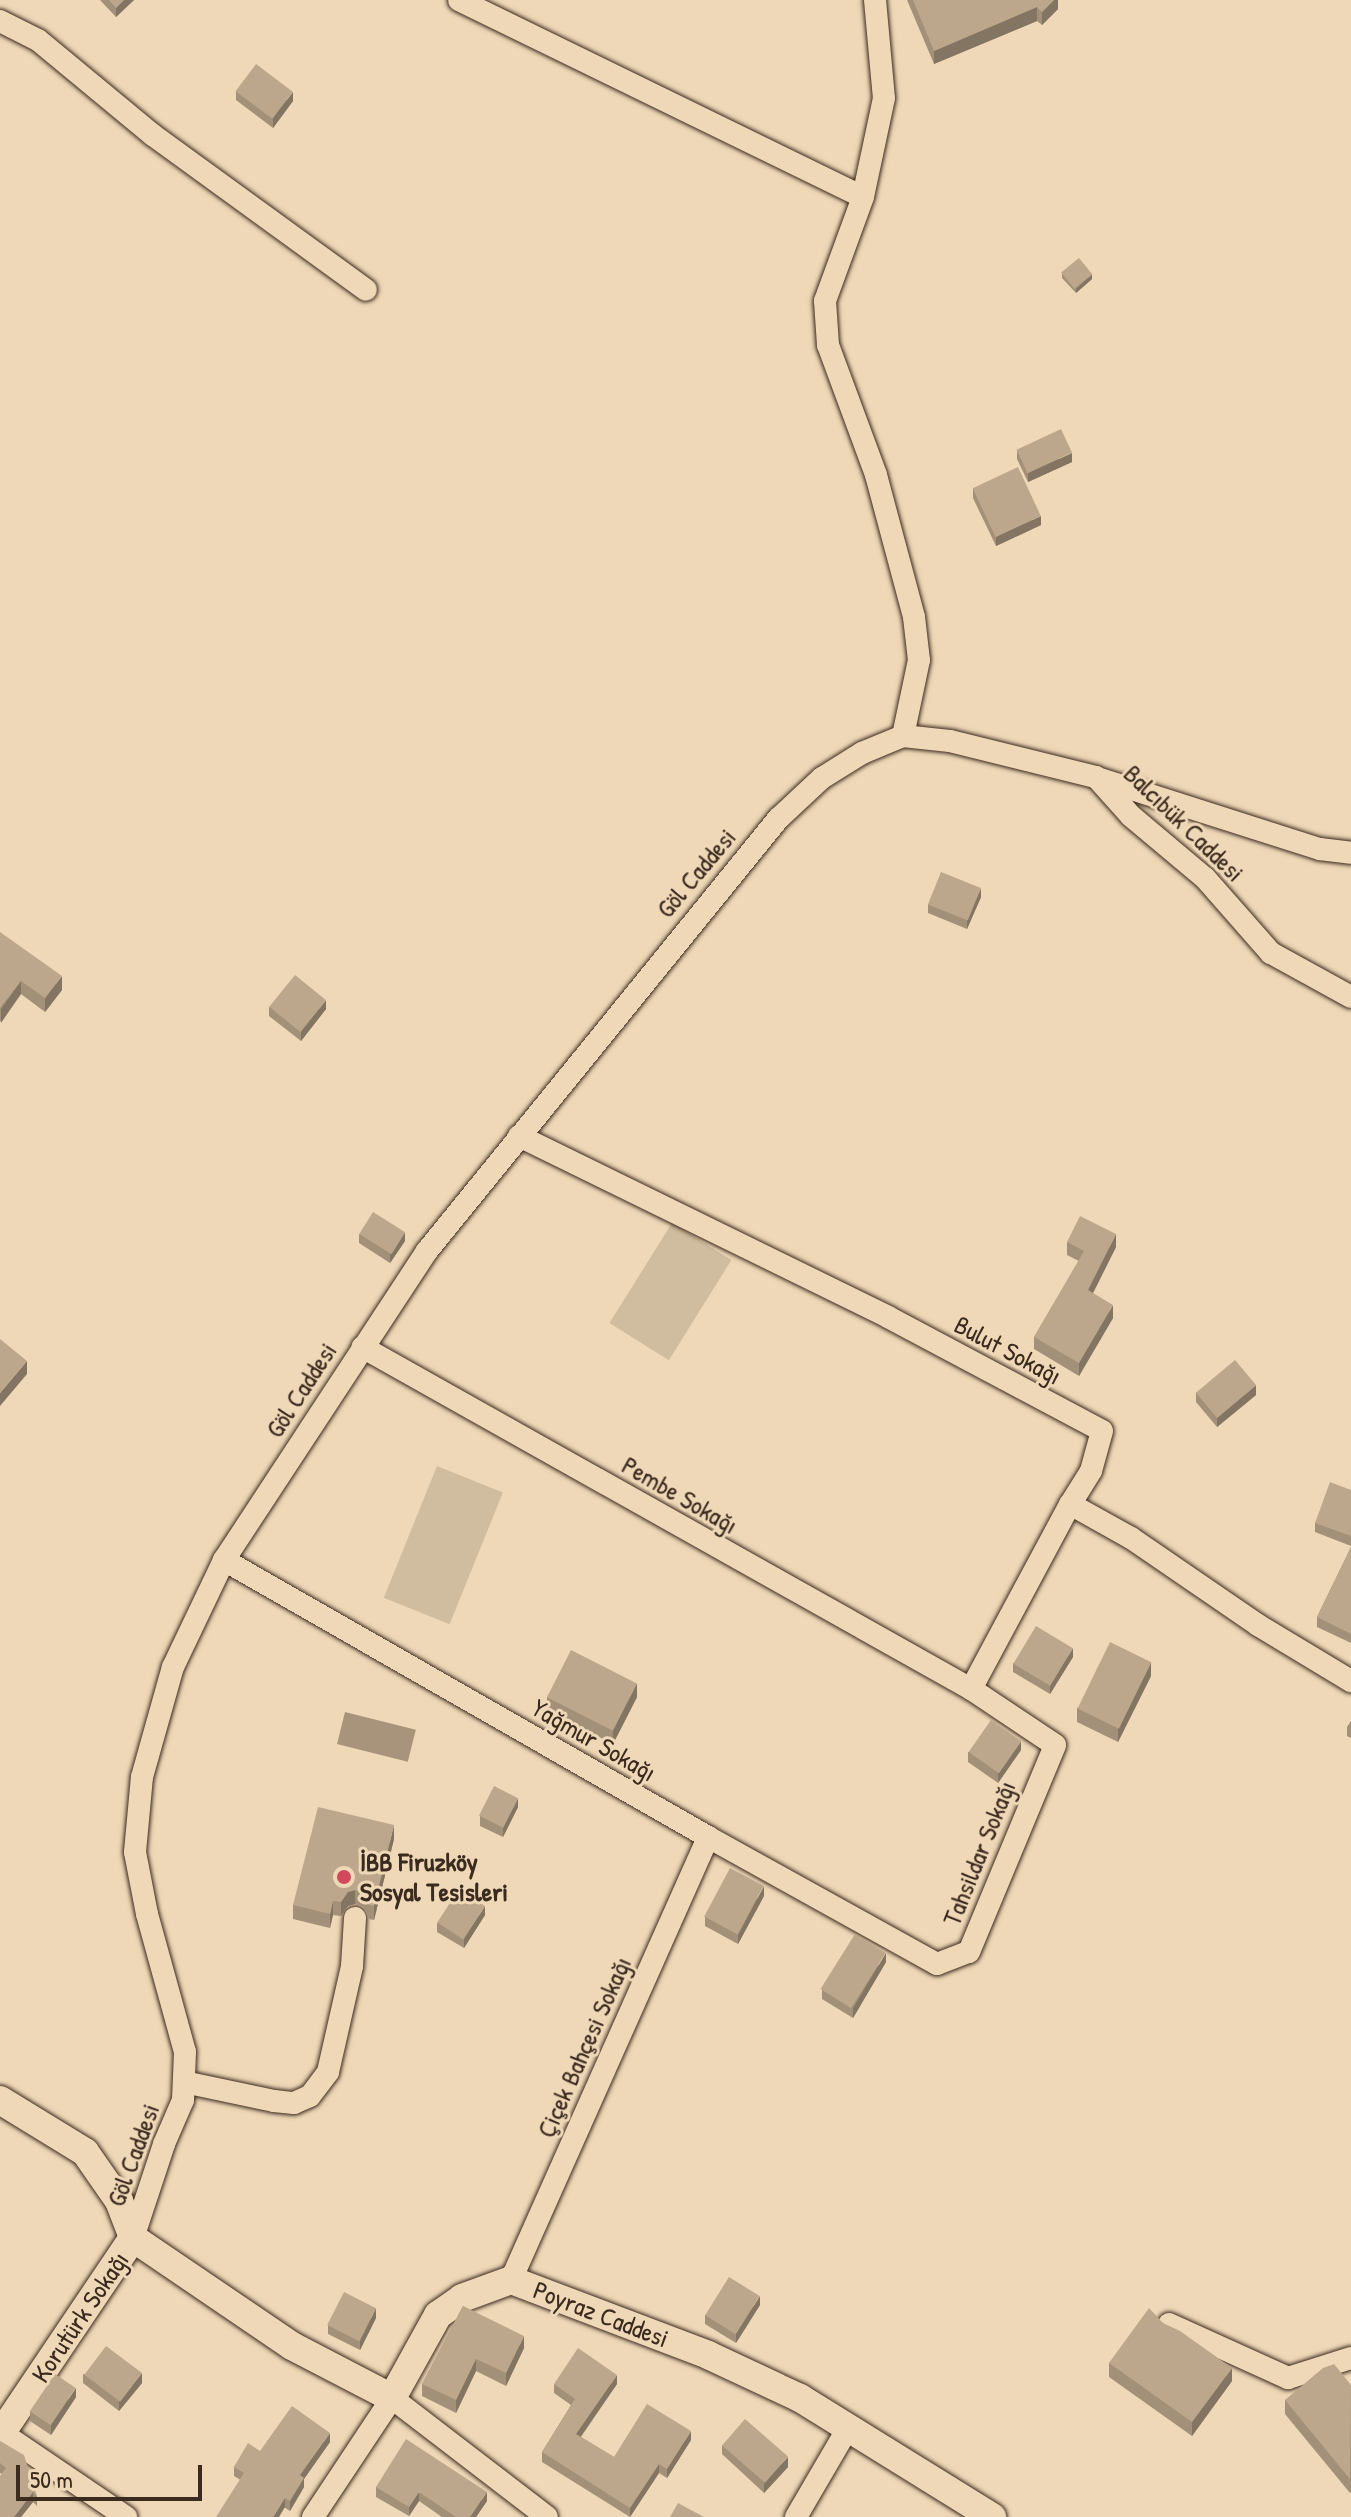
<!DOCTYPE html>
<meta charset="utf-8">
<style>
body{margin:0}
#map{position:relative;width:1351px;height:2517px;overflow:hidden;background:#eed8b7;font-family:"Patrick Hand",sans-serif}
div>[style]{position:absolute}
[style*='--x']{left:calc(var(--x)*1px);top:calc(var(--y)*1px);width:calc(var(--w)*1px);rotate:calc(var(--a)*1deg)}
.green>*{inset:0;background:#d0bc9e;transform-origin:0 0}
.water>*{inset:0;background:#a7947b;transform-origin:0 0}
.roads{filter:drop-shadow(0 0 2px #3b2a1e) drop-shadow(0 0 2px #3b2a1e)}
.minor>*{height:22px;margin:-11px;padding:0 11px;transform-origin:11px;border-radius:11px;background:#eed8b7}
.tertiary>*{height:28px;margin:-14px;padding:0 14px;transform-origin:14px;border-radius:14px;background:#eed8b7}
.wall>*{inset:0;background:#a29078}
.shaded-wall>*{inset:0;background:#847562}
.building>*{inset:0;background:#bca78c;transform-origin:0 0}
.dots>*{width:22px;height:22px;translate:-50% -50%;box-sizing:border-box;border:4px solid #eed8b7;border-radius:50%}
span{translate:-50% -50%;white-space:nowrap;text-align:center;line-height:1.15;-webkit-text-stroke:6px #eed8b7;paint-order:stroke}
.street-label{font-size:26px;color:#3b2a1e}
.poi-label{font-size:26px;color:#3b2a1e;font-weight:700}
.left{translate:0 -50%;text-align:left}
.scale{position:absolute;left:16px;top:2465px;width:186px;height:36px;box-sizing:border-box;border:4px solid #3b2a1e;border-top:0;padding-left:10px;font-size:24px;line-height:28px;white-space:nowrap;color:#3b2a1e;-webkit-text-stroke:6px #eed8b7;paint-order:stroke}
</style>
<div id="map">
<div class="green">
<i style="left:672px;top:1223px;width:70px;height:118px;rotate:32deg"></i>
<i style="left:437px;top:1466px;width:71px;height:142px;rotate:22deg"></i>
</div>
<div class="water">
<i style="left:345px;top:1712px;width:73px;height:33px;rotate:14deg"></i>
</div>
<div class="roads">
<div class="minor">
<i style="--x:459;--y:0;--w:449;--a:26"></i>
<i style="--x:875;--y:0;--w:98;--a:84.8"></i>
<i style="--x:884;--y:98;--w:101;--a:102"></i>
<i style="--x:863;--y:197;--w:111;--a:110.1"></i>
<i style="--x:825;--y:301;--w:44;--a:86.1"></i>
<i style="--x:828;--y:345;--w:139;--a:69.7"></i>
<i style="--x:876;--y:475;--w:147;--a:75"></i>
<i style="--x:914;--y:617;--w:43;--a:83.4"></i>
<i style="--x:919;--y:660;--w:78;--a:101.9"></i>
<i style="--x:0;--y:21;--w:42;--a:26.6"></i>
<i style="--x:38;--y:40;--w:149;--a:39.6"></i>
<i style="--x:153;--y:135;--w:263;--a:36"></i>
<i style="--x:1097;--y:778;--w:234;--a:17.7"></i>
<i style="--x:1320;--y:849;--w:31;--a:7"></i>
<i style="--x:519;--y:1136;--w:411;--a:26.1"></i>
<i style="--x:888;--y:1317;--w:242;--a:28"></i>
<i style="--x:1102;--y:1431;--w:41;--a:105.4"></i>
<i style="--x:1091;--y:1471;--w:39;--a:122"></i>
<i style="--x:1070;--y:1504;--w:70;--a:29.1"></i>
<i style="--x:1131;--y:1538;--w:154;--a:34.4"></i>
<i style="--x:1258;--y:1625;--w:109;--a:31.1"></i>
<i style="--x:224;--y:1560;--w:558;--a:29.78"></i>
<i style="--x:708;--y:1837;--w:262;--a:29"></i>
<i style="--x:937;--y:1964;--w:34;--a:-21"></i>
<i style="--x:969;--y:1952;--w:224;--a:-67.4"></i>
<i style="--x:1055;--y:1745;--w:101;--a:-146.3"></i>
<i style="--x:971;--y:1689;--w:698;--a:-150.68"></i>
<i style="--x:971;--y:1689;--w:210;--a:-61.8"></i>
<i style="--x:184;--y:2082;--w:92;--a:11.9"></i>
<i style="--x:274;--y:2101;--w:20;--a:6"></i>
<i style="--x:294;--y:2103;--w:17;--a:-24"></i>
<i style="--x:310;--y:2096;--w:30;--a:-53"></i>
<i style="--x:328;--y:2072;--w:109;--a:-77.2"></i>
<i style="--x:352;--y:1966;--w:48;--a:-86.4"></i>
<i style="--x:133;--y:2238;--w:99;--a:-71.7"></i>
<i style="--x:164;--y:2144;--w:48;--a:-66.6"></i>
<i style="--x:183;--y:2100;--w:48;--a:-87.6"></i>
<i style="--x:185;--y:2052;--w:143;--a:-105.4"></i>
<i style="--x:147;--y:1914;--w:63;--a:-101"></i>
<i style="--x:135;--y:1852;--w:75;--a:-84.7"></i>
<i style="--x:142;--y:1777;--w:114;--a:-74.3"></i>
<i style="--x:173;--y:1667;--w:119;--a:-64.5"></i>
<i style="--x:224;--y:1560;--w:370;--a:-56.7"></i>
<i style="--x:427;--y:1251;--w:557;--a:-50.91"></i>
<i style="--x:778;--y:819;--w:60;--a:-43"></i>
<i style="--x:822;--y:778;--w:47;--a:-32"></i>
<i style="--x:862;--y:753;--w:44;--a:-22.5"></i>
<i style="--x:903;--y:736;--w:47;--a:6.1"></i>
<i style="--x:950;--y:741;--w:150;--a:13.9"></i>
<i style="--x:1096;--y:777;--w:52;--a:48.1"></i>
<i style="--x:1131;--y:816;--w:97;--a:40"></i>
<i style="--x:1205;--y:878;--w:100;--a:48.7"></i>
<i style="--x:1271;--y:953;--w:91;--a:28.8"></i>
<i style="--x:511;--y:2280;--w:485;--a:-66"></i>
<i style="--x:1169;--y:2324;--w:131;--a:24.4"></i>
<i style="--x:1288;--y:2378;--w:66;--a:-17.6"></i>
<i style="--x:2;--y:2433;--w:150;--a:34.1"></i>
<i style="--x:313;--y:2517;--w:143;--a:-56.4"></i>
<i style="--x:392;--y:2398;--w:195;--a:37.5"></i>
<i style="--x:796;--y:2517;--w:103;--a:-59.7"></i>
</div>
<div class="tertiary">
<i style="--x:0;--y:2100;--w:100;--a:31.5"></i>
<i style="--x:85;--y:2152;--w:60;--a:55.2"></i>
<i style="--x:119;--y:2201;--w:40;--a:69"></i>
<i style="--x:133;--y:2238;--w:192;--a:34.2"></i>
<i style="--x:292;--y:2346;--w:113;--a:27.5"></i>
<i style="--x:392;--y:2398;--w:95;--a:-61"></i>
<i style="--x:438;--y:2315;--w:29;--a:-35"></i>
<i style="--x:462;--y:2298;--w:52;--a:-20.2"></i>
<i style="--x:511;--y:2280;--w:211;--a:20.8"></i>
<i style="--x:708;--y:2355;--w:102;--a:25.1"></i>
<i style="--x:800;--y:2398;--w:226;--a:31.8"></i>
<i style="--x:0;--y:2435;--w:238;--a:-56"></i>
</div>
</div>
<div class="wall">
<i style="clip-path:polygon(100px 0,134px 0,116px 17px)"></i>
<i style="clip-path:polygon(907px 0,1058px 0,1058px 9px,1042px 25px,1037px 21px,934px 64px)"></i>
<i style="clip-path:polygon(236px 91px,293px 101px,273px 128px,236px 100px)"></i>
<i style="clip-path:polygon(1062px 273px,1092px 279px,1076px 293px,1062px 278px)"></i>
<i style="clip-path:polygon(1017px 450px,1072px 462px,1028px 482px,1017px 459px)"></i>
<i style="clip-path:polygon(973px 488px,1041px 525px,996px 546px,973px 498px)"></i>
<i style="clip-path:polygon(981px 897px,967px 929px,928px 913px,928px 904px)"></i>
<i style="clip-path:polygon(0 932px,62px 990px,45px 1012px,21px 994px,0 1022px)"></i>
<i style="clip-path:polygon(269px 1007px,326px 1009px,301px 1041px,269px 1016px)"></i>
<i style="clip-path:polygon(359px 1234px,405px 1241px,390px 1263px,359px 1243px)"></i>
<i style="clip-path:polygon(1067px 1242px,1116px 1247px,1093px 1293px,1113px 1318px,1079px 1376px,1034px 1349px,1034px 1337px,1079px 1261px,1067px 1255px)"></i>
<i style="clip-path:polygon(1196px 1393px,1256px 1395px,1217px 1427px,1196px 1402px)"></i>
<i style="clip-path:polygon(1351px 1490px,1351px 1546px,1315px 1532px,1315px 1523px)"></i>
<i style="clip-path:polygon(1351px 1547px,1351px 1643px,1317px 1627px,1317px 1617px)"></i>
<i style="clip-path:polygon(1073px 1657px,1050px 1694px,1013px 1672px,1013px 1663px)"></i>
<i style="clip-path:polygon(1151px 1676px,1118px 1742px,1077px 1722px,1077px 1708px)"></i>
<i style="clip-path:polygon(547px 1697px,637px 1697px,613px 1744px,547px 1711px)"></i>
<i style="clip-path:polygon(1351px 1721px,1351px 1738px,1347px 1736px,1347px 1727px)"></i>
<i style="clip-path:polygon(1021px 1750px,998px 1783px,968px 1762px,968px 1752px)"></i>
<i style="clip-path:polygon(518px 1807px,503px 1837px,480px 1826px,480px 1816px)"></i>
<i style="clip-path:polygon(394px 1839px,374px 1920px,369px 1919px,363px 1907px,355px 1904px,348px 1906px,341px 1916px,333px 1915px,330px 1928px,293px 1919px,293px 1905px)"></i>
<i style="clip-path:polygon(764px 1896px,738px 1944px,705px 1926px,705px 1917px)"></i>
<i style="clip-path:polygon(485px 1915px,464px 1948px,437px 1932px,437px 1923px)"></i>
<i style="clip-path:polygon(886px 1962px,853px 2018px,822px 1999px,822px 1990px)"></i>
<i style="clip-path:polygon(760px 2305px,736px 2343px,705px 2324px,705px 2315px)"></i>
<i style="clip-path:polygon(463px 2306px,524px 2348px,506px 2386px,476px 2371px,456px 2413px,422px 2396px,422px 2384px)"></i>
<i style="clip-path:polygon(376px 2318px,360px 2350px,328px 2334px,328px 2325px)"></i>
<i style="clip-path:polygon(1163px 2323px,1232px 2381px,1192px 2436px,1109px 2377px,1109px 2363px)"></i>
<i style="clip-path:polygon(83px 2374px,142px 2383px,119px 2411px,83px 2383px)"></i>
<i style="clip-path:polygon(554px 2384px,617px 2384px,581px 2437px,614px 2457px,691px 2440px,667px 2478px,659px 2473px,630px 2517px,542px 2462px,542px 2452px,571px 2405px,554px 2393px)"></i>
<i style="clip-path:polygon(1351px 2385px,1351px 2492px,1350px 2493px,1285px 2414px,1285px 2400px)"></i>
<i style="clip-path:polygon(76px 2397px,51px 2435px,30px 2421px,30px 2411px)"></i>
<i style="clip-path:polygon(0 2441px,37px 2496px,37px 2506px,33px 2502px,21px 2517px,0 2517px,2px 2474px,0 2473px)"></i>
<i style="clip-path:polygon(330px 2442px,304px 2479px,304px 2487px,290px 2511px,234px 2476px,234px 2467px,260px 2451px)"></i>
<i style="clip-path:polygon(722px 2445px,788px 2467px,764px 2493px,722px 2454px)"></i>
<i style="clip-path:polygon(376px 2487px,487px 2501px,476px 2517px,442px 2517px,419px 2501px,409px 2516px,376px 2497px)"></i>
</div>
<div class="shaded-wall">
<i style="clip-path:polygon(124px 0,134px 0,116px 17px,116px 8px)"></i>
<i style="clip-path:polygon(1054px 0,1058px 0,1058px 9px,1042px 25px,1042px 12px)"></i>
<i style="clip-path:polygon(1037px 7px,1037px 21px,934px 64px,934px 51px)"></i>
<i style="clip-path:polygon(293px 92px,293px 101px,273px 128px,273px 118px)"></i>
<i style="clip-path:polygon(1092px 274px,1092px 279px,1076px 293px,1076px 289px)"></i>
<i style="clip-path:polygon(1072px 453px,1072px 462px,1028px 482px,1028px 473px)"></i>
<i style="clip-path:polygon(1041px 516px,1041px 525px,996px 546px,996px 537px)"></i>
<i style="clip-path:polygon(981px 888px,981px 897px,967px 929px,967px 920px)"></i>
<i style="clip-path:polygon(62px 976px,62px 990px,45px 1012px,45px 998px)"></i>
<i style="clip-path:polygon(21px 981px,21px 994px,1px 1023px,1px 1009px)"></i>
<i style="clip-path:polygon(326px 1000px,326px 1009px,301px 1041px,301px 1032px)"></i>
<i style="clip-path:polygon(405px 1232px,405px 1241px,390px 1263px,390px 1254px)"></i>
<i style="clip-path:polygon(1116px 1234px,1116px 1247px,1088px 1303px,1088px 1290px)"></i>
<i style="clip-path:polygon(1113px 1305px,1113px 1318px,1079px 1376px,1079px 1363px)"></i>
<i style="clip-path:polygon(27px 1361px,27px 1374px,0 1406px,0 1393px)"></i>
<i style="clip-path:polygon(1256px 1385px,1256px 1395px,1217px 1427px,1217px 1418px)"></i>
<i style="clip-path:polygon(1073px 1648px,1073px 1657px,1050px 1694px,1050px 1685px)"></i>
<i style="clip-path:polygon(1151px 1662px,1151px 1676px,1118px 1742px,1118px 1729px)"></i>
<i style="clip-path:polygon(637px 1683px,637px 1697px,613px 1744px,613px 1730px)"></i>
<i style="clip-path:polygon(1021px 1741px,1021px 1750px,998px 1783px,998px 1773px)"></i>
<i style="clip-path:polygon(518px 1798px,518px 1807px,503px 1837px,503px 1828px)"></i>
<i style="clip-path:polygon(394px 1825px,394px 1839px,374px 1920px,374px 1906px)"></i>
<i style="clip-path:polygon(764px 1886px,764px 1896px,738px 1944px,738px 1935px)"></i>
<i style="clip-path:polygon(355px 1890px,355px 1904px,348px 1906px,341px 1916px,341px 1902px,348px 1892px)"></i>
<i style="clip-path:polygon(333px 1901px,333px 1915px,330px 1928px,330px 1914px)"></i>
<i style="clip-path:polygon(485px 1906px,485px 1915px,464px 1948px,464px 1939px)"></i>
<i style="clip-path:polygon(886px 1953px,886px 1962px,853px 2018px,853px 2008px)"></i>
<i style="clip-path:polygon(760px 2296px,760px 2305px,736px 2343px,736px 2334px)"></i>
<i style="clip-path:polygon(376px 2308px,376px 2318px,360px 2350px,360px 2341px)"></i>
<i style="clip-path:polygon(524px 2336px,524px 2348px,506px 2386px,506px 2373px)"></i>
<i style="clip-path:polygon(476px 2359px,476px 2371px,456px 2413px,456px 2400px)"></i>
<i style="clip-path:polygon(1232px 2368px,1232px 2381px,1192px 2436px,1192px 2422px)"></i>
<i style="clip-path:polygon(142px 2373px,142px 2383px,119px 2411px,119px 2402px)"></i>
<i style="clip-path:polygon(617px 2375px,617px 2384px,576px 2443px,576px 2434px)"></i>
<i style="clip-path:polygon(76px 2388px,76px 2397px,51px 2435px,51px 2425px)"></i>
<i style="clip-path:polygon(691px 2431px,691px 2440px,667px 2478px,667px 2469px)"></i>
<i style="clip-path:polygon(330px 2433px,330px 2442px,304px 2479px,304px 2487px,290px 2511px,290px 2501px,300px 2475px)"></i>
<i style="clip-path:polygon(788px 2457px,788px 2467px,764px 2493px,764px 2483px)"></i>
<i style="clip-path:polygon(659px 2464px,659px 2473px,630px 2517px,630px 2508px)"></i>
<i style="clip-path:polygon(33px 2492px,33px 2502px,21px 2517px,14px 2517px)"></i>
<i style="clip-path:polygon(419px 2492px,419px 2501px,409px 2516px,409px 2507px)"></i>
<i style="clip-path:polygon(487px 2492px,487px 2501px,476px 2517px,470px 2517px)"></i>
<i style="clip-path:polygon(285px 2498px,285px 2507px,279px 2517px,273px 2517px)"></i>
</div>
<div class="building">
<i style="clip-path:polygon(109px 0,124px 0,116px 8px)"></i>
<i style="clip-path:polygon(913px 0,1054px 0,1042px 12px,1037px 7px,934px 51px)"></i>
<i style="left:256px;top:64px;width:46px;height:34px;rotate:37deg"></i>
<i style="left:1079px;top:258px;width:21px;height:23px;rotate:51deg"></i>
<i style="left:1061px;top:429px;width:26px;height:49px;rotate:65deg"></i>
<i style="left:1018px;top:467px;width:54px;height:50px;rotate:65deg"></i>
<i style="left:941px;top:872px;width:43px;height:35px;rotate:22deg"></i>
<i style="clip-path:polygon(0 932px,62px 976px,45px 998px,21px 981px,0 1008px)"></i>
<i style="left:295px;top:975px;width:40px;height:41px;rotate:39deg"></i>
<i style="left:373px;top:1212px;width:38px;height:26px;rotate:32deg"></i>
<i style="clip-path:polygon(1080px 1216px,1116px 1234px,1088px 1290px,1113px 1305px,1079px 1363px,1034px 1337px,1084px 1251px,1067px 1242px)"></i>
<i style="clip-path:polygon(0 1339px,27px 1361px,0 1393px)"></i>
<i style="left:1235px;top:1360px;width:33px;height:51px;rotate:50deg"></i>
<i style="clip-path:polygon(1330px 1482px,1351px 1490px,1351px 1536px,1315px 1523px)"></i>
<i style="clip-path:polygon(1351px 1547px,1351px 1634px,1317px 1617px)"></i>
<i style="left:1036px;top:1626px;width:43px;height:44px;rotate:31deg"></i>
<i style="left:1110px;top:1642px;width:46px;height:74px;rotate:26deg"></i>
<i style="left:571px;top:1650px;width:74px;height:53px;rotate:27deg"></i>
<i style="left:991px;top:1720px;width:37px;height:39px;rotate:35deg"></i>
<i style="left:494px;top:1786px;width:27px;height:33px;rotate:27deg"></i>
<i style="clip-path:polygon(318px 1807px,394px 1825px,374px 1906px,369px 1905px,363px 1893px,355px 1890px,348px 1892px,341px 1902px,333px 1901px,330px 1914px,293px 1905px)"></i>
<i style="left:730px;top:1868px;width:38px;height:55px;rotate:28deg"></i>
<i style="left:459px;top:1889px;width:31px;height:40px;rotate:33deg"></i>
<i style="left:855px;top:1934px;width:36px;height:65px;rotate:32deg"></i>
<i style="left:729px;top:2277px;width:36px;height:45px;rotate:32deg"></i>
<i style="left:344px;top:2292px;width:36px;height:37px;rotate:27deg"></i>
<i style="clip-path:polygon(463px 2306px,524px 2336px,506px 2373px,476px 2359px,456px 2400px,422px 2384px)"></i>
<i style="clip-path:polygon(1149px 2308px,1163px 2323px,1180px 2331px,1232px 2368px,1192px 2422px,1109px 2363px)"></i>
<i style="left:106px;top:2346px;width:45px;height:36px;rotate:37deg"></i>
<i style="clip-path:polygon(578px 2348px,617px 2375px,576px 2434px,614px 2457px,647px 2404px,691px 2431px,667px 2469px,659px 2464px,630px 2508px,542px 2452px,575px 2399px,554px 2384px)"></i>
<i style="clip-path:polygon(1334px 2364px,1351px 2385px,1350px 2479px,1285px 2400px,1323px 2368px)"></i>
<i style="left:55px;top:2374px;width:25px;height:45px;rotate:34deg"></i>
<i style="clip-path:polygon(292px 2406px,330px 2433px,300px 2475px,304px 2478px,290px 2501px,285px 2498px,273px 2517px,216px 2517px,244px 2473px,234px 2467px,248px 2443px,260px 2451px)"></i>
<i style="left:745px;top:2419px;width:57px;height:35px;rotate:41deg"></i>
<i style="clip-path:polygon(406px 2439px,487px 2492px,470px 2517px,456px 2517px,419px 2492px,409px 2507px,376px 2487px)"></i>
<i style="clip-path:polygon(0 2441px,24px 2455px,37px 2496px,33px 2492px,14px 2517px,0 2517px,0 2476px,6px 2468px,0 2463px)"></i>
<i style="clip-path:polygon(678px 2503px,704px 2517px,670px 2517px)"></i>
</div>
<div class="dots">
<i style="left:344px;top:1877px;background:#d1495b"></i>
</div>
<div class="street-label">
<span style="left:1184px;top:823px;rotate:44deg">Balcıbük Caddesi</span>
<span style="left:696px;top:873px;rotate:-50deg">Göl Caddesi</span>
<span style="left:1008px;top:1350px;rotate:28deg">Bulut Sokağı</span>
<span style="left:301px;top:1390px;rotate:-57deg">Göl Caddesi</span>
<span style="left:680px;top:1495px;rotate:30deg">Pembe Sokağı</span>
<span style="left:594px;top:1740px;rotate:30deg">Yağmur Sokağı</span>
<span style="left:979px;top:1853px;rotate:-68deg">Tahsildar Sokağı</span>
<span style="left:584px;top:2047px;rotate:-66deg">Çiçek Bahçesi Sokağı</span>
<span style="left:133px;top:2155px;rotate:-70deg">Göl Caddesi</span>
<span style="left:601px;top:2314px;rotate:21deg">Poyraz Caddesi</span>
<span style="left:80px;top:2317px;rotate:-56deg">Korutürk Sokağı</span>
</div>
<div class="poi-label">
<span class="left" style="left:360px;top:1877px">İBB Firuzköy<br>Sosyal Tesisleri</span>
</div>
<div class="scale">50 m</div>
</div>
